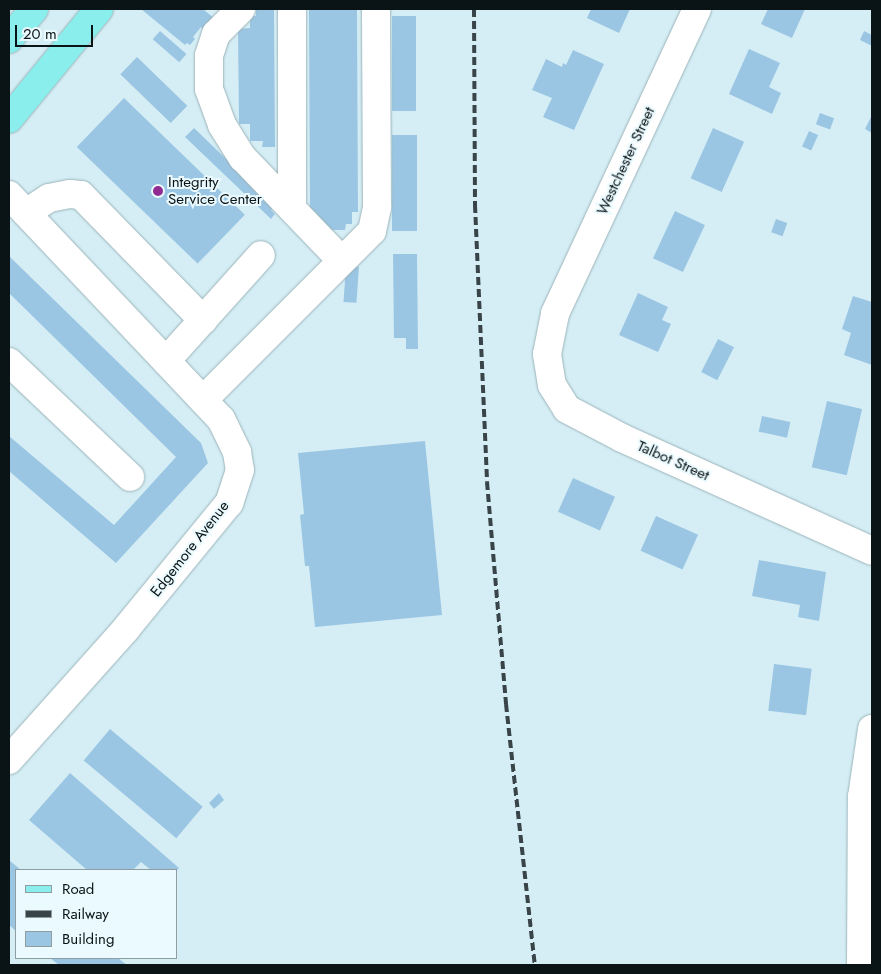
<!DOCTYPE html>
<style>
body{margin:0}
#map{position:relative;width:881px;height:974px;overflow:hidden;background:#d5eef5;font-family:Jost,sans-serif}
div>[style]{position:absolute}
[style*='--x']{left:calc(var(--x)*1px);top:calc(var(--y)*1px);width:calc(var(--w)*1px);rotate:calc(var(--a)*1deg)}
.building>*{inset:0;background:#9bc6e3;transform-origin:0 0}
.roads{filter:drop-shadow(0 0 1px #9bb3b9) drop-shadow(0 0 1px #9bb3b9)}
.minor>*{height:28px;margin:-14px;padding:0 14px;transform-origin:14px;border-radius:14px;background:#fff}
.major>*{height:28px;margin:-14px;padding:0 14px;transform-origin:14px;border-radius:14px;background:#8aeeec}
.rail>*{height:4px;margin-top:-2px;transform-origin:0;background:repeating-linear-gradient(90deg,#384448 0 8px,transparent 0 12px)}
.dots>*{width:14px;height:14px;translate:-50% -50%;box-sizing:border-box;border:2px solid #eafafe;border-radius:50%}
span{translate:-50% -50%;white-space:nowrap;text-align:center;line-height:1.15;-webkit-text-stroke:4px #eafafe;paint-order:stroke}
.street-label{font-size:15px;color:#0a1316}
.poi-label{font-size:15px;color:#0a1316}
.left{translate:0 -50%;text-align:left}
.frame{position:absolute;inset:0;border:10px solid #0a1316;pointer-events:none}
.legend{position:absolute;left:15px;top:869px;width:162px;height:90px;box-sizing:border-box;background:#eafafe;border:1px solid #909ea1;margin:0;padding:6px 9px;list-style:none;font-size:15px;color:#0a1316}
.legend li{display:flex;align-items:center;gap:10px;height:25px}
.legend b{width:25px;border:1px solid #909ea1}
.scale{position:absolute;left:15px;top:25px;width:78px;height:22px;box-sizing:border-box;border:2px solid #0a1316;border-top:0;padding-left:6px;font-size:15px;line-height:18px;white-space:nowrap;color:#0a1316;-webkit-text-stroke:4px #eafafe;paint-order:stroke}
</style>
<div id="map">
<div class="building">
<i style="clip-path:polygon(141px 9px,203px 9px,215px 19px,205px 31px,201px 27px,193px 37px,195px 39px,190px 45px,187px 43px,185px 45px)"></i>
<i style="clip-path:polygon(256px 9px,274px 9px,275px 147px,262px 147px,263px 141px,250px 141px,250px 124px,239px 124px,238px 29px,250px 28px,250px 16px,256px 16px)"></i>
<i style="clip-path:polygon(309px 9px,357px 9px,358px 212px,352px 212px,352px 224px,346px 224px,345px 230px,322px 230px,316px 225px,316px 212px,310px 212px)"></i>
<i style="clip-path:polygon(591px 9px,630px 9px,619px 33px,587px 18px)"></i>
<i style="clip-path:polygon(768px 9px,805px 9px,792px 38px,761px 24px)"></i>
<i style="left:392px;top:16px;width:24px;height:95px"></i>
<i style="left:160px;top:31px;width:35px;height:11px;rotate:41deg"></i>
<i style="clip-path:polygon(864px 31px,872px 35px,872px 46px,860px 40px)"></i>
<i style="clip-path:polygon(749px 49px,780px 63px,769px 87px,781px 93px,772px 114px,729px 94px)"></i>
<i style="clip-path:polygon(573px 50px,604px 64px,574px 130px,543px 117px,552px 98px,532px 90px,546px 59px,562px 67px,563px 63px,566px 65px)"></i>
<i style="left:137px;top:57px;width:70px;height:24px;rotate:44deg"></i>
<i style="left:124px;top:98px;width:168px;height:68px;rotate:44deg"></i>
<i style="left:820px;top:113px;width:15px;height:12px;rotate:20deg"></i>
<i style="clip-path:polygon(872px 115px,872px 133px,865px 129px)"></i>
<i style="clip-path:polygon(194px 128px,275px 206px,271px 210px,275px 214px,271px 219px,185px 137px)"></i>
<i style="left:713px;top:128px;width:34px;height:55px;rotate:24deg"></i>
<i style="left:809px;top:131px;width:10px;height:17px;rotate:24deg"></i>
<i style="left:392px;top:135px;width:25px;height:96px"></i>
<i style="left:675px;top:211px;width:33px;height:52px;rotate:25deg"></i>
<i style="left:776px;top:219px;width:12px;height:14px;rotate:20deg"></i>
<i style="clip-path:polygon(393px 254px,417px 254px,418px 349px,406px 349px,406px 338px,394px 338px)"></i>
<i style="clip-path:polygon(9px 256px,201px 443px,208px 463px,116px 563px,9px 471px,9px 436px,114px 525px,176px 457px,9px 293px)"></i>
<i style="left:346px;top:266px;width:13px;height:36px;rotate:4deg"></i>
<i style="clip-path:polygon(638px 293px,668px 307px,662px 320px,671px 324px,658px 352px,619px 335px)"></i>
<i style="clip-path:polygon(853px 296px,872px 302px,872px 365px,844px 355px,851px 333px,842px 329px)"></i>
<i style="left:718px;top:339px;width:18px;height:37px;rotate:27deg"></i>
<i style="left:827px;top:401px;width:36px;height:68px;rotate:13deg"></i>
<i style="left:762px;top:416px;width:29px;height:16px;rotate:12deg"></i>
<i style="clip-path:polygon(425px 441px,442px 615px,315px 627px,309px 566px,305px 566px,300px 515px,304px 514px,298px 453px)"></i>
<i style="left:573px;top:478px;width:46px;height:37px;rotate:24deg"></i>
<i style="left:656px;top:516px;width:46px;height:38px;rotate:24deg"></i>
<i style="clip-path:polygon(759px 560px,826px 572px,819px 621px,798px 617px,800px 605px,752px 596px)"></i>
<i style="left:774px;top:664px;width:38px;height:47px;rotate:7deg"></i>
<i style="left:110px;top:729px;width:121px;height:41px;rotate:40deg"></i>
<i style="clip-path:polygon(70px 773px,117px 814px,179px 868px,177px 870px,151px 870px,141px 862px,133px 870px,87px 870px,29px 820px)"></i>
<i style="clip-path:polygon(219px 793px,224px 800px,214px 809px,209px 803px)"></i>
<i style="clip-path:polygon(9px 860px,21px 870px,16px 870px,16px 931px,9px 925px)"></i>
<i style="clip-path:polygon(50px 958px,118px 958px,127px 965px,59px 965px)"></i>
</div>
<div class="roads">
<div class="minor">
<i style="--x:241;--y:9;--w:35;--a:135"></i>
<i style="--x:216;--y:34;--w:23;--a:108"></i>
<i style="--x:209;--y:56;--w:33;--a:90"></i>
<i style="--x:209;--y:89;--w:38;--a:70"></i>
<i style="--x:222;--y:125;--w:39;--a:58"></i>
<i style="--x:243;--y:158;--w:141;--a:46.1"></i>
<i style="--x:697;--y:9;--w:336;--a:115"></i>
<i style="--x:555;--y:314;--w:41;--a:101.3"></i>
<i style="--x:547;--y:354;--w:31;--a:81"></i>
<i style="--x:552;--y:385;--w:28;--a:58"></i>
<i style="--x:567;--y:409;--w:62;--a:27.8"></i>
<i style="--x:622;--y:438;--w:274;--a:24.3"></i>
<i style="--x:9;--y:195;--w:308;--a:46.6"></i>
<i style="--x:221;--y:419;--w:37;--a:64"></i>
<i style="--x:237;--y:452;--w:18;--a:81"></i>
<i style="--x:240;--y:470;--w:35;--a:108"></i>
<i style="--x:229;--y:503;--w:163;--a:129.3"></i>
<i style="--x:126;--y:629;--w:176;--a:131.8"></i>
<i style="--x:292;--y:208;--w:199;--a:-90"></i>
<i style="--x:26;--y:213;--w:27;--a:-33"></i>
<i style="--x:49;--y:198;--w:21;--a:-11"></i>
<i style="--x:70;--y:194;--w:11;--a:5"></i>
<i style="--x:81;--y:195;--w:175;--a:45.7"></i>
<i style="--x:166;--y:361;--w:142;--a:-48.1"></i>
<i style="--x:9;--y:362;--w:167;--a:43.5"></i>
<i style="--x:203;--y:400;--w:239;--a:-45"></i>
<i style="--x:372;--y:231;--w:25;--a:-78"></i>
<i style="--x:377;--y:207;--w:198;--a:-90.3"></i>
<i style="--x:861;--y:965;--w:168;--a:-89.7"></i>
<i style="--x:862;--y:797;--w:69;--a:-81.6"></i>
</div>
<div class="major">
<i style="--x:9;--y:39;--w:39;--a:-50"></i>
<i style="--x:9;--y:119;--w:142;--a:-50.7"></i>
</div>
</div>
<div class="rail">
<i style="--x:474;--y:9;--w:196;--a:89.7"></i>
<i style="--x:475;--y:205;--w:277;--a:87.5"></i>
<i style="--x:487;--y:482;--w:223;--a:85.1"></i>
<i style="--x:506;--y:704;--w:263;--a:83.7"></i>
</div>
<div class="dots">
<i style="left:158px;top:191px;background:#912b91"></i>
</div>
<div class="street-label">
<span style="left:626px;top:161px;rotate:-65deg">Westchester Street</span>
<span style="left:673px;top:461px;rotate:24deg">Talbot Street</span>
<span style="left:190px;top:549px;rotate:-52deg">Edgemore Avenue</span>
</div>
<div class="poi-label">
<span class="left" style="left:168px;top:191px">Integrity<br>Service Center</span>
</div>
<div class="frame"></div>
<ul class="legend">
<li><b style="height:6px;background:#8aeeec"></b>Road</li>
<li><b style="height:6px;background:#384448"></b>Railway</li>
<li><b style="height:14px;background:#9bc6e3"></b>Building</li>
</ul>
<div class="scale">20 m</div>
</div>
